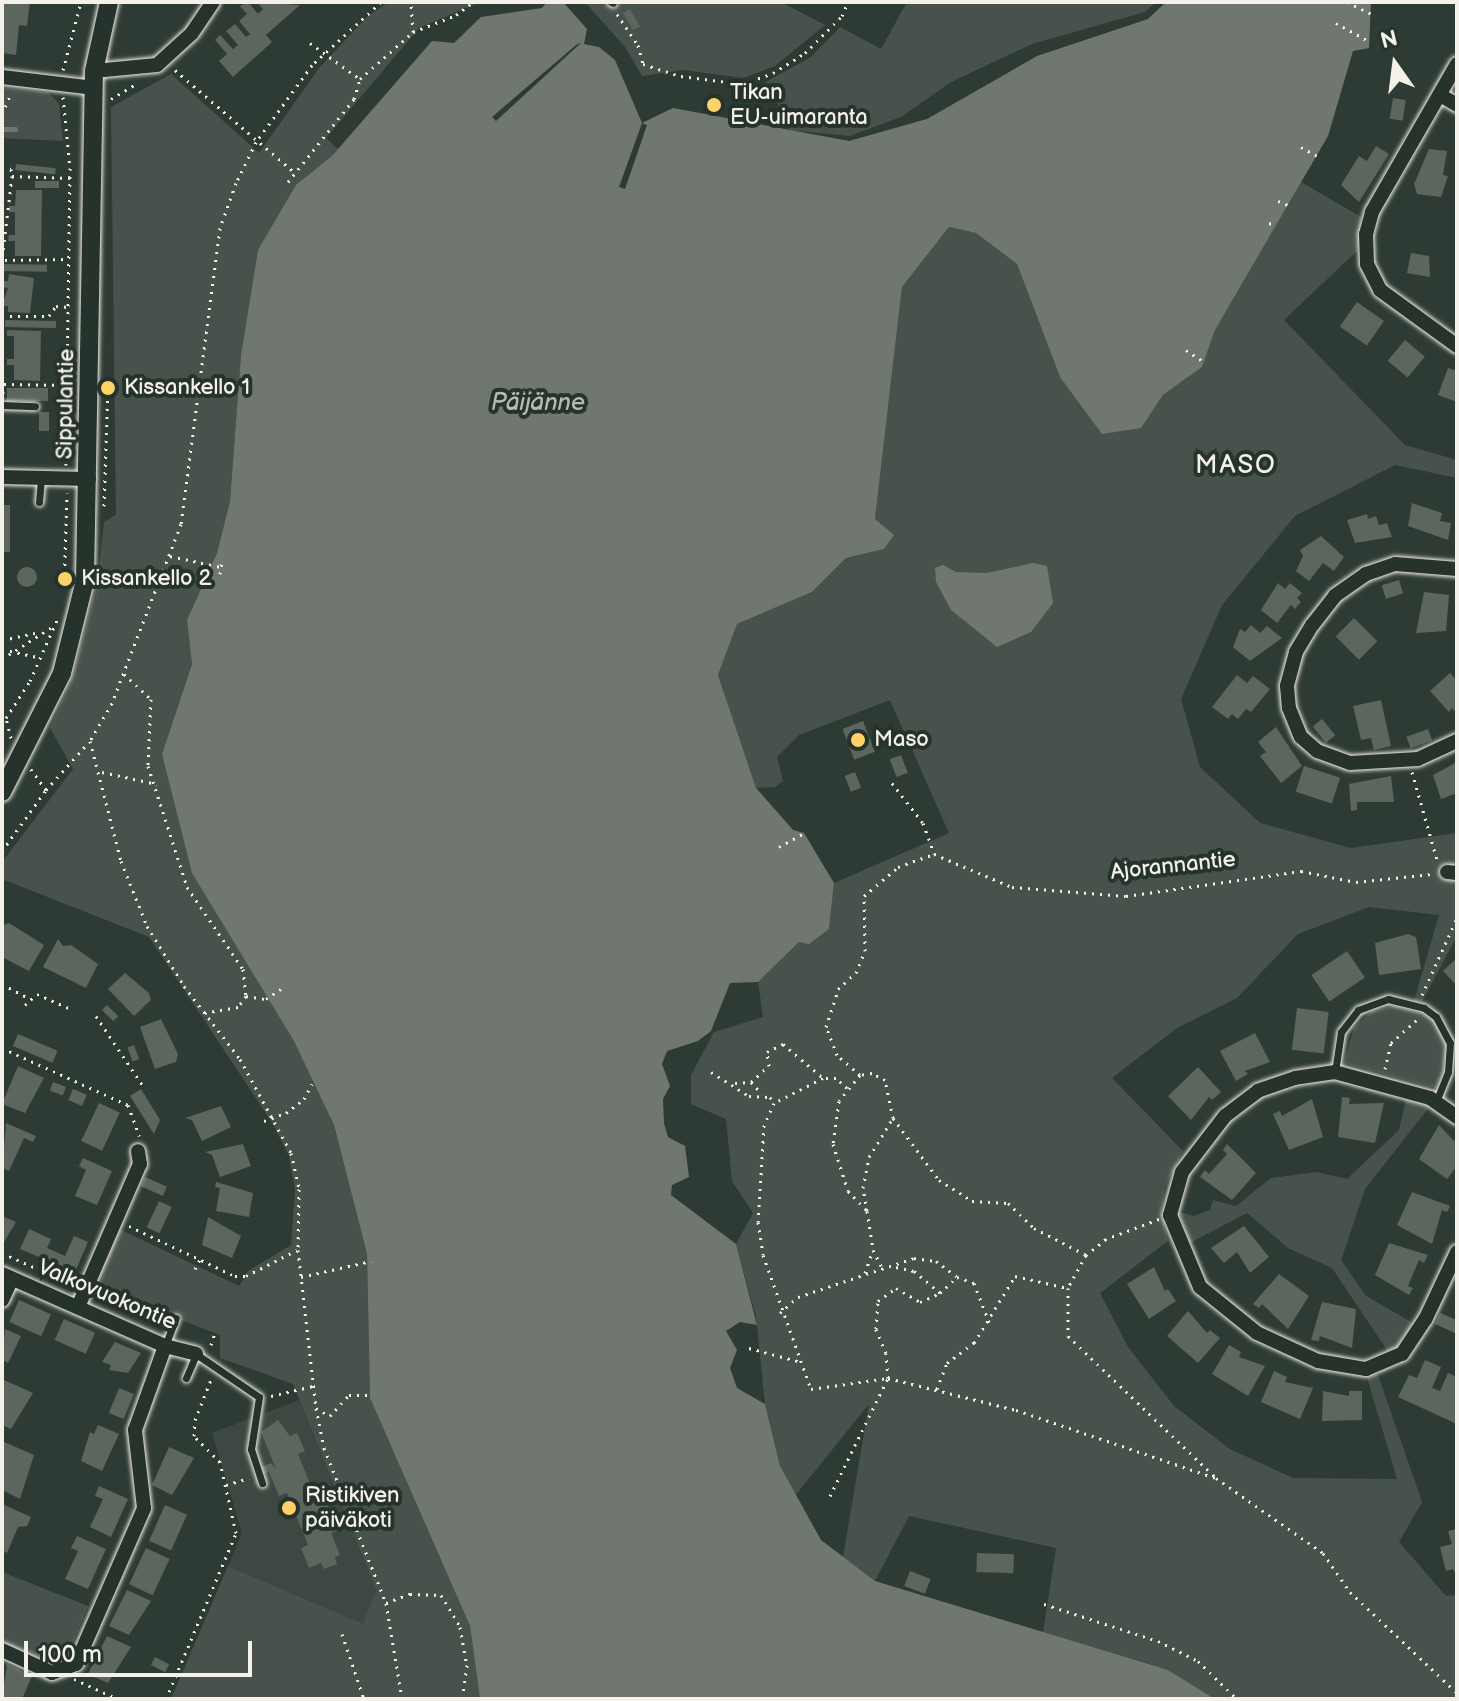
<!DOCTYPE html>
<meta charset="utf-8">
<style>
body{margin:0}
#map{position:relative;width:1459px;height:1701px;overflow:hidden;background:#2e3b34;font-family:"Balsamiq Sans",sans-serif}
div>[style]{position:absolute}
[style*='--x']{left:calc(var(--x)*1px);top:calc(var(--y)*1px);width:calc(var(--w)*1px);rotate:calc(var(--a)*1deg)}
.built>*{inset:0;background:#3c4841}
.green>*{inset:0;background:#48524c}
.water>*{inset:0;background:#6f7770}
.pier>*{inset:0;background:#2e3b34}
.stream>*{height:5px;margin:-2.5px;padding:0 2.5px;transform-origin:2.5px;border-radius:2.5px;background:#6f7770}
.building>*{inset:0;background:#5c655e;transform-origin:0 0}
.round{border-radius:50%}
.path>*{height:3px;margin-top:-1.5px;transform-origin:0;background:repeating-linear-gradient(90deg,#f4f1e8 0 2px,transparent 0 8px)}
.roads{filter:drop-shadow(0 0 2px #f4f1e8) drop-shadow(0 0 2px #f4f1e8)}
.service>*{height:7px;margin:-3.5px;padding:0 3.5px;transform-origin:3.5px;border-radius:3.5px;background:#26332d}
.minor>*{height:14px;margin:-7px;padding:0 7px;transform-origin:7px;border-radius:7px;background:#26332d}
.tertiary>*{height:18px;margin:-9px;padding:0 9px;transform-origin:9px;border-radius:9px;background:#26332d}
.dots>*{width:22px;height:22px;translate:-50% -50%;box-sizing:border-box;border:4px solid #26332d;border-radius:50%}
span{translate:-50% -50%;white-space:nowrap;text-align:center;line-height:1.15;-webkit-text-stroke:8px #26332d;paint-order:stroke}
.poi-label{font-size:22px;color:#f4f1e8}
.left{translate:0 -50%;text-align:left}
.street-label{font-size:22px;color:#f4f1e8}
.water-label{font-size:24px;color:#b8bab2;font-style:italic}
.quarter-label{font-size:26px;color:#f4f1e8;letter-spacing:2px}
.frame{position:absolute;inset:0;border:4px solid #f4f1e8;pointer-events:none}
.north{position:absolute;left:1355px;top:24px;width:80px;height:80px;-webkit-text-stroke:6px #26332d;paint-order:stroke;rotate:346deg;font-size:22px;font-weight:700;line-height:32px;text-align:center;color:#f4f1e8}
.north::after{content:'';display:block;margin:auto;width:28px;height:36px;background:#f4f1e8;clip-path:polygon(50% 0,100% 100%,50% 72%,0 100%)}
.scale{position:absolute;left:24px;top:1641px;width:228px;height:36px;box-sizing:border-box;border:4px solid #f4f1e8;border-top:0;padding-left:10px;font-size:24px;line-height:28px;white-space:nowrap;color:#f4f1e8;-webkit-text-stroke:6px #26332d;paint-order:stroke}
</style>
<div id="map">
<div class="built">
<i style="clip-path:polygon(299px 1400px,376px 1590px,363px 1625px,228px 1566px,242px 1533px,212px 1433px)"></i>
</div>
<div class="green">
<i style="clip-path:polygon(389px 2px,480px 2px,419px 28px,326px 138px,338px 149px,258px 250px,241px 355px,230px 501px,217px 553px,187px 620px,192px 663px,162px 754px,334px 1125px,367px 1254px,370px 1398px,470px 1626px,480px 1699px,171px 1699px,228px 1566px,363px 1624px,376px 1590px,293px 1384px,220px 1358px,220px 1335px,171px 1316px,166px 1319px,93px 1286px,119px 1229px,239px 1286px,248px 1271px,291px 1245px,295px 1190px,289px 1156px,273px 1124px,149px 937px,2px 879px,2px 862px,73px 769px,50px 728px,73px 677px,98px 580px,104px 522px,116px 515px,111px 107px,171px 74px,259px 153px,320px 67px,369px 15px)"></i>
<i style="clip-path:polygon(585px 2px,781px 2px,825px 25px,775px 66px,743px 78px,683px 70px,642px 76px,625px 47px)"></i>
<i style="clip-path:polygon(907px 2px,1156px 2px,1145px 12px,1032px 44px,951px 82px,901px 117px,850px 136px,789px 130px,777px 102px,762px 84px,811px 57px,840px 27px,881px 49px)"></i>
<i style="clip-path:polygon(2px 88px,48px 92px,59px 104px,63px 141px,2px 138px)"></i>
<i style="clip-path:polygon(1301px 182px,1361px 217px,1358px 250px,1284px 320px,1405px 445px,1457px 460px,1457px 478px,1395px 465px,1295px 516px,1222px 605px,1181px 699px,1200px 767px,1260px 823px,1351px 848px,1457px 833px,1457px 936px,1422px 1002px,1414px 1001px,1439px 915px,1369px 907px,1298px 934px,1237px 998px,1177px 1028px,1112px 1078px,1183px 1151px,1165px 1187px,1161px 1212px,1168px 1241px,1100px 1293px,1128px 1347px,1174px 1406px,1230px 1449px,1293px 1478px,1397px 1479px,1366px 1374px,1378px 1375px,1422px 1502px,1399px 1542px,1446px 1596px,1457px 1595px,1457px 1699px,1215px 1699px,1168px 1670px,1043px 1633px,1056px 1548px,909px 1516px,875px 1581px,843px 1557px,869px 1404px,794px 1497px,780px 1466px,765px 1404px,756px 1316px,736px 1244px,753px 1213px,732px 1181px,726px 1119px,691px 1104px,691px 1075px,714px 1032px,763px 1017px,758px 982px,799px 942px,829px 929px,834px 883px,949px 833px,890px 700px,799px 735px,777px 757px,783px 781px,775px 787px,756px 788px,718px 675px,737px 624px,812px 592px,846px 558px,884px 549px,893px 535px,875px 519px,902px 287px,949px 227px,976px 233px,1017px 264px,1060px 377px,1141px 427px,1163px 395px,1202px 367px,1215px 330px)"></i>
<i style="clip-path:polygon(1394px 1006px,1430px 1016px,1442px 1031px,1449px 1051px,1439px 1089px,1344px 1063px,1354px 1028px,1371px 1012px)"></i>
<i style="clip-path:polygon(1406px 1099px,1430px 1106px,1365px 1189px,1341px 1260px,1366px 1296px,1413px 1323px,1398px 1347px,1389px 1353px,1332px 1268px,1288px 1248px,1247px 1213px,1190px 1243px,1179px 1212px,1194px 1216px,1210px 1210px,1213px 1200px,1236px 1206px,1271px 1178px,1317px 1172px,1347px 1179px,1399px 1130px)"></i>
<i style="clip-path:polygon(2px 1572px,88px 1606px,65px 1661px,52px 1664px,2px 1642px)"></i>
</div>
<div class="water">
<i style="clip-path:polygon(547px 2px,563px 2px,587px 29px,584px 44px,599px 47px,615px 60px,642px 123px,673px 108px,849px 141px,927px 119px,1037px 56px,1148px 19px,1166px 2px,1371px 2px,1369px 48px,1353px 51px,1328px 136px,1215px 330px,1202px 367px,1163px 395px,1141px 428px,1102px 434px,1060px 377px,1017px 264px,976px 233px,949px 227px,902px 287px,875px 519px,894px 535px,884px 549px,846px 558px,812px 592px,737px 624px,718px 675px,756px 788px,793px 830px,804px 833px,834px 883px,829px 929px,809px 944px,799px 942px,758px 982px,730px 983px,711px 1031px,698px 1041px,667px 1051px,662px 1064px,670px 1086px,663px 1099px,664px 1123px,668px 1137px,685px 1146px,689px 1177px,672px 1185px,671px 1195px,736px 1244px,757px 1325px,740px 1322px,726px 1331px,737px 1350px,730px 1368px,737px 1388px,765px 1404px,780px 1466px,821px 1540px,875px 1581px,1168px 1670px,1215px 1699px,480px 1699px,470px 1626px,370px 1398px,367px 1254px,334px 1125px,294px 1041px,192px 873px,162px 754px,192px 664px,187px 620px,217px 553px,230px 501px,241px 355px,258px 250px,296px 185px,332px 156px,432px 41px,454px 43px,481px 17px,542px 8px)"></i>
<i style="clip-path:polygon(1033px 563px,1047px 566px,1053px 603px,1031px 632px,997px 647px,951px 610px,936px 582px,935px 568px,943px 565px,956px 572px,987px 573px)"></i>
</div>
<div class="pier">
<i style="clip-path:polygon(582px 42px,496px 121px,492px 117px,576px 45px)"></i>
<i style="clip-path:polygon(642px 123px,647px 125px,625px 189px,619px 187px)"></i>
</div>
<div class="stream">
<i style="--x:2;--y:129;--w:13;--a:0"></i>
</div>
<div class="building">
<i style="clip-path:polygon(8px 2px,30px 2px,27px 26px,19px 25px,16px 55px,2px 53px,3px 3px)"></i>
<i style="clip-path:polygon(248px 2px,258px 14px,263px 9px,257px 2px,300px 5px,266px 35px,272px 42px,233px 77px,219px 61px,227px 54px,215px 40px,220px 35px,233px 49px,238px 45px,226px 31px,235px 24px,246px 37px,250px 34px,239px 21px,247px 14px,240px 6px)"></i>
<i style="left:630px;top:9px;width:20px;height:8px;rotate:60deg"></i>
<i style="left:1393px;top:98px;width:13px;height:21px;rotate:9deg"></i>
<i style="clip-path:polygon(1376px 146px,1389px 154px,1359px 202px,1341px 185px,1359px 156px,1367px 161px)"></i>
<i style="clip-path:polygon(1429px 149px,1447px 151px,1443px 175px,1448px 176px,1441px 197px,1417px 194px,1414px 184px)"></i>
<i style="left:16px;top:164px;width:40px;height:6px;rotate:6deg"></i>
<i style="left:35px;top:181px;width:24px;height:7px"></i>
<i style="clip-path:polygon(16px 190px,42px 190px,41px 256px,15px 256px,15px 241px,8px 241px,9px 235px,15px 235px,15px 212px,9px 212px,9px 206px,15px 206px)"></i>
<i style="clip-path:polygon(1411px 253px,1429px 256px,1430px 277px,1407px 273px)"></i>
<i style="left:2px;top:264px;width:45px;height:7px;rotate:1deg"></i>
<i style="clip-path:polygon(9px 274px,34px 278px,30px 313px,8px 312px,8px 306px,2px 306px,8px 288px,2px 287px,2px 281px,8px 281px)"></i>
<i style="left:1357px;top:302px;width:33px;height:30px;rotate:35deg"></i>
<i style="left:5px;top:320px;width:51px;height:7px;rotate:1deg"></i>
<i style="clip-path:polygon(7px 330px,41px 331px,40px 381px,14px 380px,14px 365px,7px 365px,7px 359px,14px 359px,14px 336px,7px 336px)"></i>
<i style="left:1405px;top:340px;width:26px;height:27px;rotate:40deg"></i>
<i style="clip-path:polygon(1448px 368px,1457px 371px,1457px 402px,1438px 395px)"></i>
<i style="left:7px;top:388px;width:41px;height:13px"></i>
<i style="left:39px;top:412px;width:10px;height:19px"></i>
<i style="clip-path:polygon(1412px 503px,1442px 513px,1440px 521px,1451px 523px,1448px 540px,1408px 526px)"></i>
<i style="left:2px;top:505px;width:8px;height:47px"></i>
<i style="clip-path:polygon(1367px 514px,1368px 519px,1376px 516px,1379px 525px,1387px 523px,1392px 537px,1355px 543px,1347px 520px)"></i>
<i style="clip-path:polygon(1321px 536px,1344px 557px,1334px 571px,1323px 563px,1309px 581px,1296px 571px,1303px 556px,1300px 550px)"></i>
<i class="round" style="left:17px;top:567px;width:20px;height:20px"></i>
<i style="left:1399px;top:580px;width:14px;height:18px;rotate:73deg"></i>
<i style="clip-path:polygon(1278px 583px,1285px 589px,1290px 583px,1302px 593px,1297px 598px,1301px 602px,1295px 609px,1291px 605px,1277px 623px,1261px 610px)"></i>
<i style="clip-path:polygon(1424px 592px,1449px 595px,1446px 631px,1416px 633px)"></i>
<i style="left:1354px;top:618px;width:33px;height:26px;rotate:45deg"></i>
<i style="clip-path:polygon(1251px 625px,1260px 633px,1267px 626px,1282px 638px,1250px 661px,1233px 647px,1240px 629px,1245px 632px)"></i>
<i style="clip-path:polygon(1450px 673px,1457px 681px,1457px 713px,1452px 708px,1449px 712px,1430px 691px)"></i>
<i style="clip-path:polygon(1237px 675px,1247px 683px,1253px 676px,1270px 689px,1251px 712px,1246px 709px,1238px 719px,1232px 714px,1228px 719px,1212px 707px)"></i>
<i style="clip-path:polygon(1381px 700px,1391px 746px,1374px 750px,1371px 738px,1361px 740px,1353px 706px)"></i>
<i style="left:1322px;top:719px;width:21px;height:12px;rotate:51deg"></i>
<i style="left:863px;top:721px;width:33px;height:22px;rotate:69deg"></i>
<i style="clip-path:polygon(1276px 727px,1302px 766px,1281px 783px,1260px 756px,1266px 752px,1258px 742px)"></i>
<i style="left:1428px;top:729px;width:12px;height:23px;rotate:70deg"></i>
<i style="left:901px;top:755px;width:19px;height:12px;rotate:69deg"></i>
<i style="clip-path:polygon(1457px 762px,1457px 793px,1441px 799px,1433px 775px)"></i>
<i style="left:1304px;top:766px;width:38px;height:27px;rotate:18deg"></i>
<i style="left:855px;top:772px;width:17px;height:11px;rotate:69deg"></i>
<i style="clip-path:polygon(1391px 776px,1394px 802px,1357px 802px,1357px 810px,1351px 811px,1349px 784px)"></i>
<i style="clip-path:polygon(9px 923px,44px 945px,29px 971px,2px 957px,2px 925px)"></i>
<i style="clip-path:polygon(1408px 934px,1416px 937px,1421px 969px,1379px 975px,1375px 943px)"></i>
<i style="clip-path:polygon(58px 939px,63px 946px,71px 945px,98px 964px,86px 988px,43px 967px)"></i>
<i style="left:1347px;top:951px;width:32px;height:43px;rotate:56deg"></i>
<i style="clip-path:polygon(1457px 958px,1457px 986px,1443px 971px)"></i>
<i style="clip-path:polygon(125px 973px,149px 993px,151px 1000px,134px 1016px,108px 989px)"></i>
<i style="left:107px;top:1005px;width:16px;height:7px;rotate:45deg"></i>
<i style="left:1297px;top:1008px;width:32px;height:42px;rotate:7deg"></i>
<i style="clip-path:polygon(161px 1019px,178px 1054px,176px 1062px,155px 1069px,140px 1027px)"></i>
<i style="clip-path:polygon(1255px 1033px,1270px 1062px,1245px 1071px,1248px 1074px,1236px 1081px,1220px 1051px)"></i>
<i style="left:18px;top:1034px;width:43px;height:13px;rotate:23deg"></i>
<i style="left:134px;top:1045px;width:15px;height:7px;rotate:70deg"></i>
<i style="clip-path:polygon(18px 1066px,44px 1078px,25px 1113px,2px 1104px)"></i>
<i style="clip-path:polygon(1198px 1067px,1221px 1092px,1212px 1100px,1209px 1097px,1191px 1120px,1168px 1096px)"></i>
<i style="left:53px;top:1082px;width:14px;height:9px;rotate:21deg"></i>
<i style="left:73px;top:1089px;width:15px;height:12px;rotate:23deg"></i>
<i style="clip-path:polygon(141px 1089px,160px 1120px,154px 1134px,130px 1096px)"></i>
<i style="clip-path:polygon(1342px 1097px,1350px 1098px,1349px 1104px,1384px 1103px,1375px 1143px,1338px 1137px)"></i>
<i style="clip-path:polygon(1312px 1099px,1323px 1137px,1289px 1150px,1273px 1114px,1280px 1111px,1282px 1116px)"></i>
<i style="left:99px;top:1103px;width:23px;height:42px;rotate:25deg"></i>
<i style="clip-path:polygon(221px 1106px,231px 1127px,202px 1141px,192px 1120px,185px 1118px)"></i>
<i style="clip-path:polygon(6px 1123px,36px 1136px,33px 1142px,24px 1138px,9px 1171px,2px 1168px)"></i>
<i style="clip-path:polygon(1439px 1125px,1457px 1144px,1457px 1166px,1447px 1179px,1419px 1159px)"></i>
<i style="clip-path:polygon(243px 1144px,251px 1166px,220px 1177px,212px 1155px,205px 1152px)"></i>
<i style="clip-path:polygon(1227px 1144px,1256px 1173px,1232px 1200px,1200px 1177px,1205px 1170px,1209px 1174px,1227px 1154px,1223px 1150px)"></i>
<i style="clip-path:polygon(83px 1158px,112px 1171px,97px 1205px,75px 1196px,86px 1170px,79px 1166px)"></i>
<i style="left:145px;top:1177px;width:24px;height:10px;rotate:24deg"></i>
<i style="clip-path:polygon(216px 1182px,253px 1193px,249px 1217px,216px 1211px,220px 1188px,215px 1187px)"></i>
<i style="clip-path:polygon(1412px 1192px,1450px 1206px,1447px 1212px,1442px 1210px,1432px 1244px,1397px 1225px)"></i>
<i style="left:159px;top:1201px;width:14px;height:29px;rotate:25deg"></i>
<i style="clip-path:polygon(2px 1216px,16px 1222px,4px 1242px,2px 1241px)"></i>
<i style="clip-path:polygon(208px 1217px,241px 1236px,232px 1258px,202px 1245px)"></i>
<i style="clip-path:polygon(1244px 1226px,1269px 1257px,1250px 1273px,1237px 1252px,1224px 1263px,1211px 1248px)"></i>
<i style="clip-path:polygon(29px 1229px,51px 1239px,47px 1248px,65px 1256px,74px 1236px,88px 1242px,75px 1272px,20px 1249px)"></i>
<i style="clip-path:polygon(1389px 1243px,1428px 1255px,1424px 1263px,1419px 1260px,1408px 1286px,1413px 1288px,1409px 1295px,1375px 1275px)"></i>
<i style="clip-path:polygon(1154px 1267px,1165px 1291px,1168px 1289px,1176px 1301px,1149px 1319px,1127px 1284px)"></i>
<i style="clip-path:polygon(1279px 1274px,1309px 1296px,1288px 1329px,1262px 1304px,1259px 1308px,1253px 1304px)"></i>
<i style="left:19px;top:1300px;width:35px;height:24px;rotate:24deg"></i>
<i style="clip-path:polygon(1322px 1302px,1356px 1309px,1352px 1348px,1320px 1336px,1319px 1341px,1311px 1340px)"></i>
<i style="clip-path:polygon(1188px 1311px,1207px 1333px,1210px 1330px,1220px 1338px,1198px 1363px,1167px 1336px)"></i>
<i style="clip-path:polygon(1440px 1313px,1457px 1320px,1457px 1334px,1435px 1324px)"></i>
<i style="left:64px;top:1319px;width:34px;height:23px;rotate:24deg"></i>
<i style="clip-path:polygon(5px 1329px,21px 1336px,8px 1363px,2px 1360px)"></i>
<i style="clip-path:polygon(115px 1342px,141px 1353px,128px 1373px,109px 1370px,111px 1365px,102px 1362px)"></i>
<i style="clip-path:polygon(1229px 1345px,1241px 1352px,1239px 1357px,1265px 1366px,1248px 1396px,1212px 1374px)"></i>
<i style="clip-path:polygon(1425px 1360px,1441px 1367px,1432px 1388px,1440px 1391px,1448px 1373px,1457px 1377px,1457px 1424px,1398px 1397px,1409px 1375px,1417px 1378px)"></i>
<i style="clip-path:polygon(1274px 1371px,1287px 1377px,1285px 1382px,1313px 1388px,1300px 1419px,1261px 1402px)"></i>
<i style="clip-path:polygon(4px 1380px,33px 1393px,11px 1429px,2px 1425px)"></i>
<i style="left:119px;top:1388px;width:16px;height:27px;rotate:22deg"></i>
<i style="clip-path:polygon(1323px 1391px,1349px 1396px,1349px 1391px,1362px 1391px,1362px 1420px,1322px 1421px)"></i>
<i style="clip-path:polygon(278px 1420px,290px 1436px,297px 1433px,305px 1451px,298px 1454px,313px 1491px,320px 1488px,338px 1530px,331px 1533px,340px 1555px,335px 1557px,337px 1564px,324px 1569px,321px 1563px,309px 1568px,301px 1548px,308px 1545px,287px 1493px,279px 1496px,269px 1472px,264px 1474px,261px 1467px,271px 1463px,276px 1469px,261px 1432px)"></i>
<i style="clip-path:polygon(98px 1425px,119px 1434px,102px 1471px,81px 1461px,90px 1432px,94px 1434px)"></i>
<i style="clip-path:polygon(2px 1441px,34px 1455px,20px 1499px,2px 1490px)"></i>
<i style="clip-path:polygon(169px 1447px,194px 1458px,172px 1495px,152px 1485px)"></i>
<i style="clip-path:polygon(99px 1486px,128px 1499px,111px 1537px,90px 1527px,103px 1499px,95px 1496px)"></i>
<i style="clip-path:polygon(2px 1504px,31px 1517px,27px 1526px,18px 1527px,7px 1553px,2px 1550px)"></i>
<i style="left:165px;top:1505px;width:24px;height:39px;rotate:24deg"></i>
<i style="clip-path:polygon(1457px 1529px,1457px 1577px,1453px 1569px,1446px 1571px,1440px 1547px,1452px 1544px,1448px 1531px)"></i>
<i style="clip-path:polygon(77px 1536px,106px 1549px,88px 1589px,65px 1579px,78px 1551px,71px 1548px)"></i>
<i style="left:146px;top:1548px;width:26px;height:40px;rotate:25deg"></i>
<i style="left:977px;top:1553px;width:37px;height:19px;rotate:2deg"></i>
<i style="left:910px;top:1571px;width:22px;height:16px;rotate:21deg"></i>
<i style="clip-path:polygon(127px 1590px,151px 1601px,129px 1635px,109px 1626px)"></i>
<i style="clip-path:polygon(107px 1636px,131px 1647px,108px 1683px,88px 1674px)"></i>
<i style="left:155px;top:1657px;width:16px;height:9px;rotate:27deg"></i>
<i style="clip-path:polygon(7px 1664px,32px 1676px,22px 1699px,2px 1699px)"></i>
</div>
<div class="path">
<i style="--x:381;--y:2;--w:93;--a:137.6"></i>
<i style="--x:312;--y:65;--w:95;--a:126"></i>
<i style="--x:256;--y:142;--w:46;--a:116"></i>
<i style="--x:236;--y:183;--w:48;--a:109.6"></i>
<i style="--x:220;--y:228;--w:299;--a:97.5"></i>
<i style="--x:181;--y:524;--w:192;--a:111.1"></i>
<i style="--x:112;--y:703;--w:44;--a:120.1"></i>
<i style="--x:90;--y:741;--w:124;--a:75.5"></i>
<i style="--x:121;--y:861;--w:70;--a:68.2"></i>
<i style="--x:147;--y:926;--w:70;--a:58.3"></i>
<i style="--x:184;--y:986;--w:92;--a:52.5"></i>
<i style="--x:240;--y:1059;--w:107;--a:61.5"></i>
<i style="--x:291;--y:1153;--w:37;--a:77"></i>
<i style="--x:299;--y:1189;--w:61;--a:90.9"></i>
<i style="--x:298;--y:1250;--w:159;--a:83.5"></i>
<i style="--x:316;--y:1408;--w:41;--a:78.7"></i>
<i style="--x:324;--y:1448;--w:167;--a:68.2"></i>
<i style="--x:386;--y:1603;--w:97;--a:80.5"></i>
<i style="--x:1347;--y:2;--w:28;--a:26"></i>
<i style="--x:617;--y:14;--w:37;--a:56"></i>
<i style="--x:638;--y:45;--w:20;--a:75"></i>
<i style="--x:643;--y:64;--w:40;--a:18"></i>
<i style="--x:681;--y:76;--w:63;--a:7.4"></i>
<i style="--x:743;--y:84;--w:32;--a:-20"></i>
<i style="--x:773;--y:73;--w:38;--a:-32"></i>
<i style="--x:805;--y:53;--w:52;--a:-45"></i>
<i style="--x:842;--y:16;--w:15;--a:-67"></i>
<i style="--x:1336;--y:23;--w:39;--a:29"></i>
<i style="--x:413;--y:32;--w:46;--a:-21.6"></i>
<i style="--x:456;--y:15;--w:21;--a:-37"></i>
<i style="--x:310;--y:43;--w:62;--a:35.8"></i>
<i style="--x:360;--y:79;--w:71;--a:-41.6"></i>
<i style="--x:413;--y:32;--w:30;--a:-94"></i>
<i style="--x:63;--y:70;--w:70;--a:-75.2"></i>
<i style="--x:175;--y:70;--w:157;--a:40.6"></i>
<i style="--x:63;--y:97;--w:71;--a:84.4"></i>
<i style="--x:70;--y:168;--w:297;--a:90.8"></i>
<i style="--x:111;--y:99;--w:31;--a:-31"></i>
<i style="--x:2;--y:114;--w:24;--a:-66"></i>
<i style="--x:1301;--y:147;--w:18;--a:29"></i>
<i style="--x:2;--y:167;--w:9;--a:13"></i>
<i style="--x:11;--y:169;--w:7;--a:82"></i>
<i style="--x:12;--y:176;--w:85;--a:96.8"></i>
<i style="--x:12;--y:176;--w:58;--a:2"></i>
<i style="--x:288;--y:182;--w:106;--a:-51.5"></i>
<i style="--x:354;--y:99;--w:21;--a:-73"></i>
<i style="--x:1278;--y:201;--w:11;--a:22"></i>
<i style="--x:1269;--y:223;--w:7;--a:16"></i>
<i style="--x:5;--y:260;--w:64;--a:-0.9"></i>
<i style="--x:2;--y:316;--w:47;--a:0"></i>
<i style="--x:49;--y:316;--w:12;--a:-55"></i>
<i style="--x:56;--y:306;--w:13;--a:4"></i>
<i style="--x:1186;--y:350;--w:22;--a:34"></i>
<i style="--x:2;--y:352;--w:42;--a:88.6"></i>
<i style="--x:4;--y:384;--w:64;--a:0.9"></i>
<i style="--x:104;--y:506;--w:118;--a:-88.1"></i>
<i style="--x:170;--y:556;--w:52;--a:12.2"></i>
<i style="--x:220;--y:574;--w:12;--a:-81"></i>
<i style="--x:64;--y:589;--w:96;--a:-88.2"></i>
<i style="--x:2;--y:640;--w:40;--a:-12"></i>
<i style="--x:2;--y:649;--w:40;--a:13"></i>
<i style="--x:2;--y:659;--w:63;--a:-32.7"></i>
<i style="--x:124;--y:674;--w:37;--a:43"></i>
<i style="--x:151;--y:699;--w:67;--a:92.6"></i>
<i style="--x:148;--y:766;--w:127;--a:72.1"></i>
<i style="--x:187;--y:887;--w:99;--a:55.7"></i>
<i style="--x:243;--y:969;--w:27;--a:84"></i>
<i style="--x:246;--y:996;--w:14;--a:126"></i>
<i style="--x:238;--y:1007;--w:35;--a:170"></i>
<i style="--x:11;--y:738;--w:21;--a:-104"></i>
<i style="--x:6;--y:718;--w:44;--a:-57"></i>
<i style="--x:30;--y:681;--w:67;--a:-66.1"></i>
<i style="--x:102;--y:772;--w:56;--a:12.3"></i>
<i style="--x:1412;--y:772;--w:91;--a:74.1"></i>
<i style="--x:892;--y:783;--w:51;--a:52.2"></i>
<i style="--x:923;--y:823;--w:33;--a:70"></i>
<i style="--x:934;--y:854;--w:85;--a:22.9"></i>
<i style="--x:1012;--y:887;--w:114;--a:4.5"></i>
<i style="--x:1126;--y:896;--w:177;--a:-8.1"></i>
<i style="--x:1301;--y:871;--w:56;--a:11.3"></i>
<i style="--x:1356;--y:882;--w:76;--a:-6"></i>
<i style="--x:46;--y:790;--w:64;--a:-48.1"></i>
<i style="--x:779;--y:847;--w:29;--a:-29"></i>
<i style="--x:2;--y:851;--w:75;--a:-54.2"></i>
<i style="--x:46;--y:790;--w:26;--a:-126"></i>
<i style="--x:2;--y:984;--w:30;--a:28"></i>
<i style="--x:1422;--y:995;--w:85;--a:-65.6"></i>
<i style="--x:246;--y:996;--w:20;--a:9"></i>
<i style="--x:266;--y:999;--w:18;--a:-34"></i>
<i style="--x:25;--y:1005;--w:16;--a:-43"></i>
<i style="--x:37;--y:994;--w:35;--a:24"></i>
<i style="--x:96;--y:1016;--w:84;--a:56.1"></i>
<i style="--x:2;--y:1048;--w:138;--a:24.3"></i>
<i style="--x:128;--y:1105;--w:33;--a:70"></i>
<i style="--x:1385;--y:1069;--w:27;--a:-77"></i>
<i style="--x:1391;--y:1043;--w:38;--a:-42"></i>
<i style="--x:711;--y:1072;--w:45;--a:32.3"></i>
<i style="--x:749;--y:1096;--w:21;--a:3"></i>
<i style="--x:770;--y:1097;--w:7;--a:56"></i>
<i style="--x:860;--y:1075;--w:30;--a:-139"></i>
<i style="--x:837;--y:1055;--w:30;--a:-111"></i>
<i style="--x:826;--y:1027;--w:40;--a:-72"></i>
<i style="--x:838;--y:989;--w:24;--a:-42"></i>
<i style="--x:856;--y:973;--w:24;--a:-68"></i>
<i style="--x:865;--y:951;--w:55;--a:-91"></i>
<i style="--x:864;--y:896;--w:45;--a:-40.5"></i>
<i style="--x:898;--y:867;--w:38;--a:-20"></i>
<i style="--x:751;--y:1082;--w:24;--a:-42"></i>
<i style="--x:769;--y:1066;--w:14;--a:-98"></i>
<i style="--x:767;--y:1052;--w:18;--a:-27"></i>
<i style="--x:783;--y:1044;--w:52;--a:40.4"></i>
<i style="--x:735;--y:1083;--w:16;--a:-4"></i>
<i style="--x:751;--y:1082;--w:16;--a:47"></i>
<i style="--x:847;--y:1088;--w:15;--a:-138"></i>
<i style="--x:836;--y:1078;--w:13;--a:180"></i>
<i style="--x:823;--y:1078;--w:55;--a:153"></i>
<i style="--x:774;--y:1103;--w:24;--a:114"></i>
<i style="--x:764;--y:1125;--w:97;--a:93.5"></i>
<i style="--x:758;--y:1222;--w:33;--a:81"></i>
<i style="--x:763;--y:1255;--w:142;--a:70.3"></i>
<i style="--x:811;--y:1389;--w:78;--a:-8.1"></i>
<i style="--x:888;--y:1378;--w:132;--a:14"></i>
<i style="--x:1016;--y:1410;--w:211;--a:18.8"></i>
<i style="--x:1216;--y:1478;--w:131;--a:35"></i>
<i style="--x:1323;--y:1553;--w:47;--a:55.3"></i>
<i style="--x:1350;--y:1592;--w:147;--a:43.3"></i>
<i style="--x:893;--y:1118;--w:77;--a:53.4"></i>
<i style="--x:939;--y:1180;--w:39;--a:32"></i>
<i style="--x:972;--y:1201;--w:36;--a:3"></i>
<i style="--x:1008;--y:1203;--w:36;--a:44"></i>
<i style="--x:1034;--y:1228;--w:59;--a:27.4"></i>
<i style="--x:264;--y:1121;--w:23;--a:-20"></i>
<i style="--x:286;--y:1113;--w:23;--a:-38"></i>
<i style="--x:304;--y:1099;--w:17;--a:-62"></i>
<i style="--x:867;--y:1211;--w:23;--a:-100"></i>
<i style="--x:863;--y:1188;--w:32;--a:-79"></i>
<i style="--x:869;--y:1157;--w:46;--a:-58.4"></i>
<i style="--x:893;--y:1118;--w:39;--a:-102"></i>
<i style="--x:885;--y:1080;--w:15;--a:-152"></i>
<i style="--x:872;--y:1073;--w:12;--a:171"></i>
<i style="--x:860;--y:1075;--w:33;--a:129"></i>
<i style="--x:839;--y:1101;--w:43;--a:97.9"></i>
<i style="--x:833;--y:1144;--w:49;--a:72.3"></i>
<i style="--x:848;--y:1191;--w:28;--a:46"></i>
<i style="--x:867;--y:1211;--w:39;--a:81"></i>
<i style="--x:873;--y:1250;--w:18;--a:63"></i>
<i style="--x:1159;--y:1219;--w:57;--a:159.3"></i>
<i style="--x:1106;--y:1239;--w:26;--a:141"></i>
<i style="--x:1086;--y:1255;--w:38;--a:119"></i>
<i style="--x:1068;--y:1288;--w:48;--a:90"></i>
<i style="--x:1068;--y:1336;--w:204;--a:43.8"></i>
<i style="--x:129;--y:1226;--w:117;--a:25.3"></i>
<i style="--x:235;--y:1276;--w:11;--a:0"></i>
<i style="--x:246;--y:1276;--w:57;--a:-27"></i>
<i style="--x:2;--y:1253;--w:77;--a:23.9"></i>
<i style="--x:896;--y:1267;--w:18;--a:13"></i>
<i style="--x:914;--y:1271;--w:34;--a:40"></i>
<i style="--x:195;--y:1269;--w:11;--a:-63"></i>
<i style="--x:865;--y:1273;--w:24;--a:-71"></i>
<i style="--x:301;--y:1277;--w:72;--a:-12.9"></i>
<i style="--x:97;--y:1295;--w:72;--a:23.7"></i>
<i style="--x:780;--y:1313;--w:24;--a:-42"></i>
<i style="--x:798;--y:1297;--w:122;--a:-18.6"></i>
<i style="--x:914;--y:1258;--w:22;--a:8"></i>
<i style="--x:936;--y:1261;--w:26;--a:37"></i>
<i style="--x:957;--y:1277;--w:18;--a:19"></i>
<i style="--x:974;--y:1283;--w:42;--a:69"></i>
<i style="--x:211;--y:1345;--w:13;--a:-72"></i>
<i style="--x:749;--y:1348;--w:54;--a:15.1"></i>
<i style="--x:937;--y:1389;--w:28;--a:-69"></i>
<i style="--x:947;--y:1363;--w:34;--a:-37"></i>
<i style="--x:974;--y:1343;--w:79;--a:-58.5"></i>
<i style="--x:1015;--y:1276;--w:54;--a:12.8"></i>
<i style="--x:271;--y:1396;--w:43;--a:-13.4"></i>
<i style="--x:316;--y:1408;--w:16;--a:30"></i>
<i style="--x:330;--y:1416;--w:28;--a:-48"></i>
<i style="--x:349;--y:1395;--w:18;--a:0"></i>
<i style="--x:226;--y:1485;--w:24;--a:-17"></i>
<i style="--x:830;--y:1496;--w:131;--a:-63.8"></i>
<i style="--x:888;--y:1378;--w:25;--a:-95"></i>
<i style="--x:886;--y:1353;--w:26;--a:-113"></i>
<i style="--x:876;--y:1329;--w:28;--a:-86"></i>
<i style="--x:878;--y:1301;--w:22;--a:-36"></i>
<i style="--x:896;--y:1288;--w:28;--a:30"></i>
<i style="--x:920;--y:1302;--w:22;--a:-24"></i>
<i style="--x:940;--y:1293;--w:23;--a:-43"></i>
<i style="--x:386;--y:1603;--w:26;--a:-21"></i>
<i style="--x:410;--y:1594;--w:31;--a:2"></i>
<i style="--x:441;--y:1595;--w:37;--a:59"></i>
<i style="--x:460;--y:1627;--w:39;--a:80"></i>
<i style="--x:467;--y:1665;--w:34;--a:98"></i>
<i style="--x:1044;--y:1604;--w:120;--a:18"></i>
<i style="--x:1158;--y:1641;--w:45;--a:26.6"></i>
<i style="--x:1198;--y:1661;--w:54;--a:44.3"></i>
<i style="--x:342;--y:1634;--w:69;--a:71.3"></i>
<i style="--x:74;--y:1679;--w:48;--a:24.4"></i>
<i style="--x:166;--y:1699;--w:180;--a:-67.1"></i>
<i style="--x:236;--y:1533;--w:73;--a:-102.7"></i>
<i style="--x:220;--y:1462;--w:37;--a:-135"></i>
<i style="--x:194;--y:1436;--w:16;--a:-86"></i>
<i style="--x:195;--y:1420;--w:46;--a:-68.4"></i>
</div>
<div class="roads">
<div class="service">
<i style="--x:611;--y:2;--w:2;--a:27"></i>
<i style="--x:2;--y:405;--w:33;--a:2"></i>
<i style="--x:39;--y:502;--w:22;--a:-85"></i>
<i style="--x:1335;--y:1072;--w:40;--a:-81.5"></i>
<i style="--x:1341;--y:1032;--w:28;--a:-52"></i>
<i style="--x:1358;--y:1010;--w:32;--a:-20"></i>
<i style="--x:1388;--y:999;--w:37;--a:14"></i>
<i style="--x:1424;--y:1008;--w:15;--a:37"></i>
<i style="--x:1436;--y:1017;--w:30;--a:62"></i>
<i style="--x:1450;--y:1043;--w:29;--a:94"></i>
<i style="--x:1448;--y:1072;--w:31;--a:112"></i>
<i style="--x:165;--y:1346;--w:30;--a:-69"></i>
<i style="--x:186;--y:1378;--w:26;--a:-67"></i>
<i style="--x:196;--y:1354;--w:76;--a:34.3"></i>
<i style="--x:259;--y:1397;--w:53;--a:98.7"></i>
<i style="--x:251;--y:1449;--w:36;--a:72"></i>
</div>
<div class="minor">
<i style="--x:1457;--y:64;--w:171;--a:119.9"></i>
<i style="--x:1372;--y:212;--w:23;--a:105"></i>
<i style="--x:1366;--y:234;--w:30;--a:88"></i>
<i style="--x:1367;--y:264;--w:29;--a:63"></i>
<i style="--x:1380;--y:290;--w:95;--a:36"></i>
<i style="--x:94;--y:71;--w:63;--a:-5.4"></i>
<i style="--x:157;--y:65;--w:47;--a:-42.4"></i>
<i style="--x:192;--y:33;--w:37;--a:-56"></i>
<i style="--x:2;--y:77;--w:93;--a:6.8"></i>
<i style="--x:1440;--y:95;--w:20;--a:30"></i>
<i style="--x:2;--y:477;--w:87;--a:1.3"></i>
<i style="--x:1457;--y:569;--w:62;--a:-175.4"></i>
<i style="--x:1395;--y:564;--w:31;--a:161"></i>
<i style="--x:1366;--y:574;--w:38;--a:145"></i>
<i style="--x:1335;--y:596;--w:37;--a:128"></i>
<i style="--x:1312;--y:625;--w:31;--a:121"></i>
<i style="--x:1296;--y:652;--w:35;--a:105"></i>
<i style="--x:1287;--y:686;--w:22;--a:85"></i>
<i style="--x:1289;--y:708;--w:31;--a:68"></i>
<i style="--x:1301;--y:737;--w:21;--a:41"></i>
<i style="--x:1317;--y:751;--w:35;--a:20"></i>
<i style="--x:1350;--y:763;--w:68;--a:-3.4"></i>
<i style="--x:1418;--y:759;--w:43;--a:-24.8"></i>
<i style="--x:1447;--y:872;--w:10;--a:6"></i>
<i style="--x:1457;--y:1117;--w:33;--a:-145"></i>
<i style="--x:1430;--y:1098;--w:98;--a:-164.7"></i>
<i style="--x:1335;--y:1072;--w:40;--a:171.5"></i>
<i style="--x:1295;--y:1078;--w:39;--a:161"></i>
<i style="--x:1258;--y:1091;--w:41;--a:142.9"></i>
<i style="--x:1225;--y:1116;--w:71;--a:127.5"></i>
<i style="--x:1182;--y:1172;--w:45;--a:105.6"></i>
<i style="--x:1170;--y:1215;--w:78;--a:67.4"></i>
<i style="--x:1200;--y:1287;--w:73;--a:38.9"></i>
<i style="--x:1257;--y:1333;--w:67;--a:24.7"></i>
<i style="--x:1318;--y:1361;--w:49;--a:9.5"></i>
<i style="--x:1366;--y:1369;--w:39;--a:-23"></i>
<i style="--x:1402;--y:1354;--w:43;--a:-56.3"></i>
<i style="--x:1426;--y:1318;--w:73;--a:-64.8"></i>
<i style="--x:2;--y:1274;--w:178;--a:23.8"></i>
<i style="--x:165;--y:1346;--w:32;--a:14"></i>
<i style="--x:2;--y:1300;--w:23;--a:-65"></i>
<i style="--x:78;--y:1307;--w:156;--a:-66.6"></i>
<i style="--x:140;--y:1164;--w:13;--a:-99"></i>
<i style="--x:2;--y:1650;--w:55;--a:24.7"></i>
<i style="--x:52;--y:1673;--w:26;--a:-21"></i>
<i style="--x:76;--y:1664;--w:170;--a:-66.4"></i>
<i style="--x:144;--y:1508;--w:79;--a:-96.6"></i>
<i style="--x:135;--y:1430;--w:89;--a:-70.3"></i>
</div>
<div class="tertiary">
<i style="--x:2;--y:792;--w:133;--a:-63.2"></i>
<i style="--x:62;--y:673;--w:96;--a:-76.1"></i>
<i style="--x:85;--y:580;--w:509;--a:-88.99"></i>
<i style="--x:94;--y:71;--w:71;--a:-77.7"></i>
</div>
</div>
<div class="dots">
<i style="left:714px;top:105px;background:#ffd166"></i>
<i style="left:108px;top:388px;background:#ffd166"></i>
<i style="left:65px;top:579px;background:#ffd166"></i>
<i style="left:858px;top:740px;background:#ffd166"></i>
<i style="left:289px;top:1508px;background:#ffd166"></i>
</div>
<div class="poi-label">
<span class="left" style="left:730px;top:105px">Tikan<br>EU-uimaranta</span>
<span class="left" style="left:124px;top:388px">Kissankello 1</span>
<span class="left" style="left:81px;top:579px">Kissankello 2</span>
<span class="left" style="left:874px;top:740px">Maso</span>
<span class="left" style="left:305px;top:1508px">Ristikiven<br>päiväkoti</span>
</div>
<div class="street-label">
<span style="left:66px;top:404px;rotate:-89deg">Sippulantie</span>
<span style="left:1173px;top:866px;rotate:-6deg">Ajorannantie</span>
<span style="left:107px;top:1295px;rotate:23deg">Valkovuokontie</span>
</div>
<div class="water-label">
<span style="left:538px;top:403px">Päijänne</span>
</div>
<div class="quarter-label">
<span style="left:1236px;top:466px">MASO</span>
</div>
<div class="frame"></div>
<div class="north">N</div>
<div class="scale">100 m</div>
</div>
